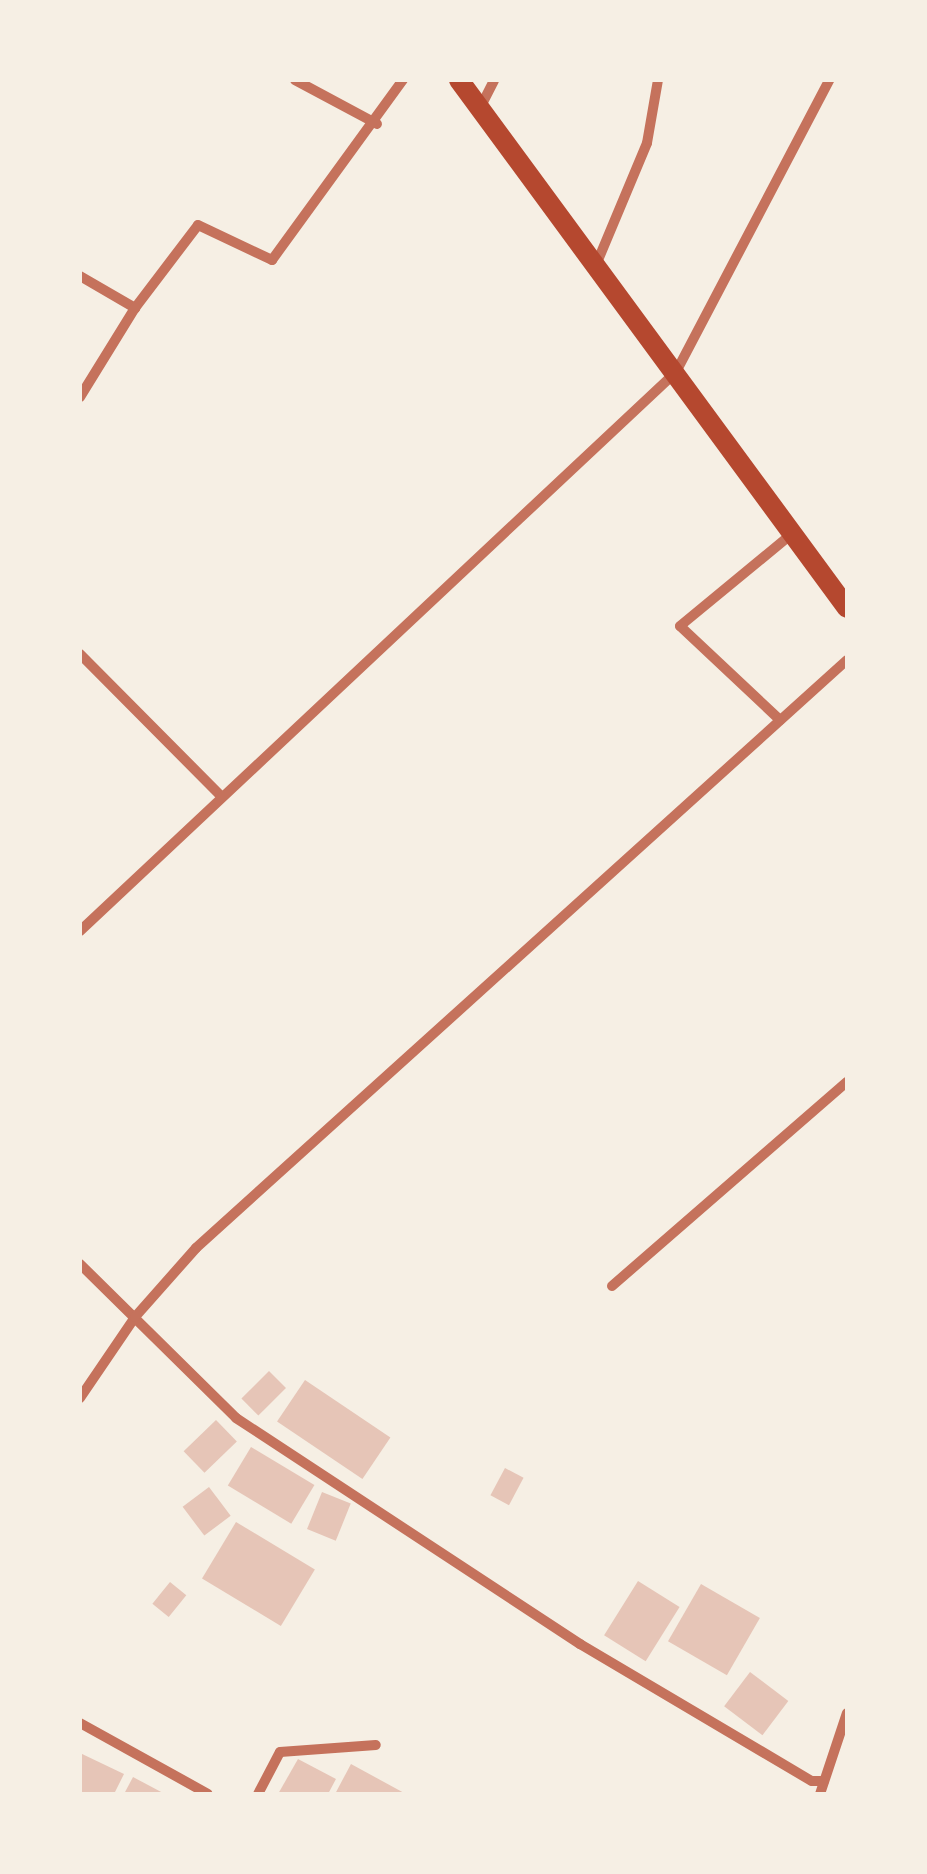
<!DOCTYPE html>
<style>
body{margin:0}
#map{position:relative;width:927px;height:1874px;overflow:hidden;background:#f6efe4;font-family:Commissioner,sans-serif}
div>[style]{position:absolute}
[style*='--x']{left:calc(var(--x)*1px);top:calc(var(--y)*1px);width:calc(var(--w)*1px);rotate:calc(var(--a)*1deg)}
.building>*{inset:0;background:#e6c5b7;transform-origin:0 0}
.minor>*{height:10px;margin:-5px;padding:0 5px;transform-origin:5px;border-radius:5px;background:#c5725c}
.secondary>*{height:20px;margin:-10px;padding:0 10px;transform-origin:10px;border-radius:10px;background:#b5482f}
span{translate:-50% -50%;white-space:nowrap;text-align:center;line-height:1.15;-webkit-text-stroke:10px #f6efe4;paint-order:stroke}
.frame{position:absolute;inset:0;border:82px solid #f6efe4;pointer-events:none}
</style>
<div id="map">
<div class="building">
<i style="left:269px;top:1371px;width:24px;height:39px;rotate:45deg"></i>
<i style="left:305px;top:1380px;width:103px;height:50px;rotate:34deg"></i>
<i style="left:216px;top:1420px;width:30px;height:45px;rotate:46deg"></i>
<i style="left:251px;top:1447px;width:74px;height:45px;rotate:31deg"></i>
<i style="left:505px;top:1468px;width:21px;height:31px;rotate:28deg"></i>
<i style="left:209px;top:1487px;width:36px;height:33px;rotate:53deg"></i>
<i style="left:322px;top:1492px;width:31px;height:40px;rotate:22deg"></i>
<i style="left:236px;top:1522px;width:92px;height:66px;rotate:31deg"></i>
<i style="left:638px;top:1581px;width:49px;height:64px;rotate:32deg"></i>
<i style="left:170px;top:1582px;width:21px;height:28px;rotate:39deg"></i>
<i style="left:701px;top:1584px;width:68px;height:66px;rotate:30deg"></i>
<i style="left:750px;top:1672px;width:48px;height:43px;rotate:37deg"></i>
<i style="clip-path:polygon(80px 1753px,124px 1774px,114px 1794px,80px 1794px)"></i>
<i style="clip-path:polygon(298px 1759px,336px 1779px,328px 1794px,278px 1794px)"></i>
<i style="clip-path:polygon(351px 1764px,406px 1794px,335px 1794px)"></i>
<i style="clip-path:polygon(133px 1777px,165px 1794px,124px 1794px)"></i>
</div>
<div class="minor">
<i style="--x:295;--y:80;--w:93;--a:28.2"></i>
<i style="--x:480;--y:108;--w:31;--a:-63"></i>
<i style="--x:596;--y:265;--w:132;--a:-67.3"></i>
<i style="--x:647;--y:143;--w:64;--a:-80.1"></i>
<i style="--x:80;--y:276;--w:64;--a:30.2"></i>
<i style="--x:135;--y:308;--w:104;--a:-52.8"></i>
<i style="--x:198;--y:225;--w:82;--a:25.3"></i>
<i style="--x:272;--y:260;--w:223;--a:-54"></i>
<i style="--x:80;--y:397;--w:105;--a:-58.3"></i>
<i style="--x:80;--y:654;--w:199;--a:45.2"></i>
<i style="--x:780;--y:720;--w:137;--a:-136.8"></i>
<i style="--x:680;--y:626;--w:146;--a:-39.5"></i>
<i style="--x:80;--y:931;--w:817;--a:-43.17"></i>
<i style="--x:676;--y:372;--w:330;--a:-62.3"></i>
<i style="--x:80;--y:1264;--w:219;--a:44.6"></i>
<i style="--x:236;--y:1418;--w:412;--a:33.3"></i>
<i style="--x:580;--y:1644;--w:269;--a:30.6"></i>
<i style="--x:812;--y:1781;--w:12;--a:0"></i>
<i style="--x:612;--y:1286;--w:311;--a:-41"></i>
<i style="--x:80;--y:1398;--w:98;--a:-55.8"></i>
<i style="--x:135;--y:1317;--w:92;--a:-48.5"></i>
<i style="--x:196;--y:1248;--w:877;--a:-42.09"></i>
<i style="--x:80;--y:1723;--w:146;--a:29"></i>
<i style="--x:258;--y:1794;--w:47;--a:-62.4"></i>
<i style="--x:280;--y:1752;--w:96;--a:-4.2"></i>
<i style="--x:820;--y:1794;--w:85;--a:-71.6"></i>
</div>
<div class="secondary">
<i style="--x:459;--y:80;--w:655;--a:53.69"></i>
</div>
<div class="frame"></div>
</div>
